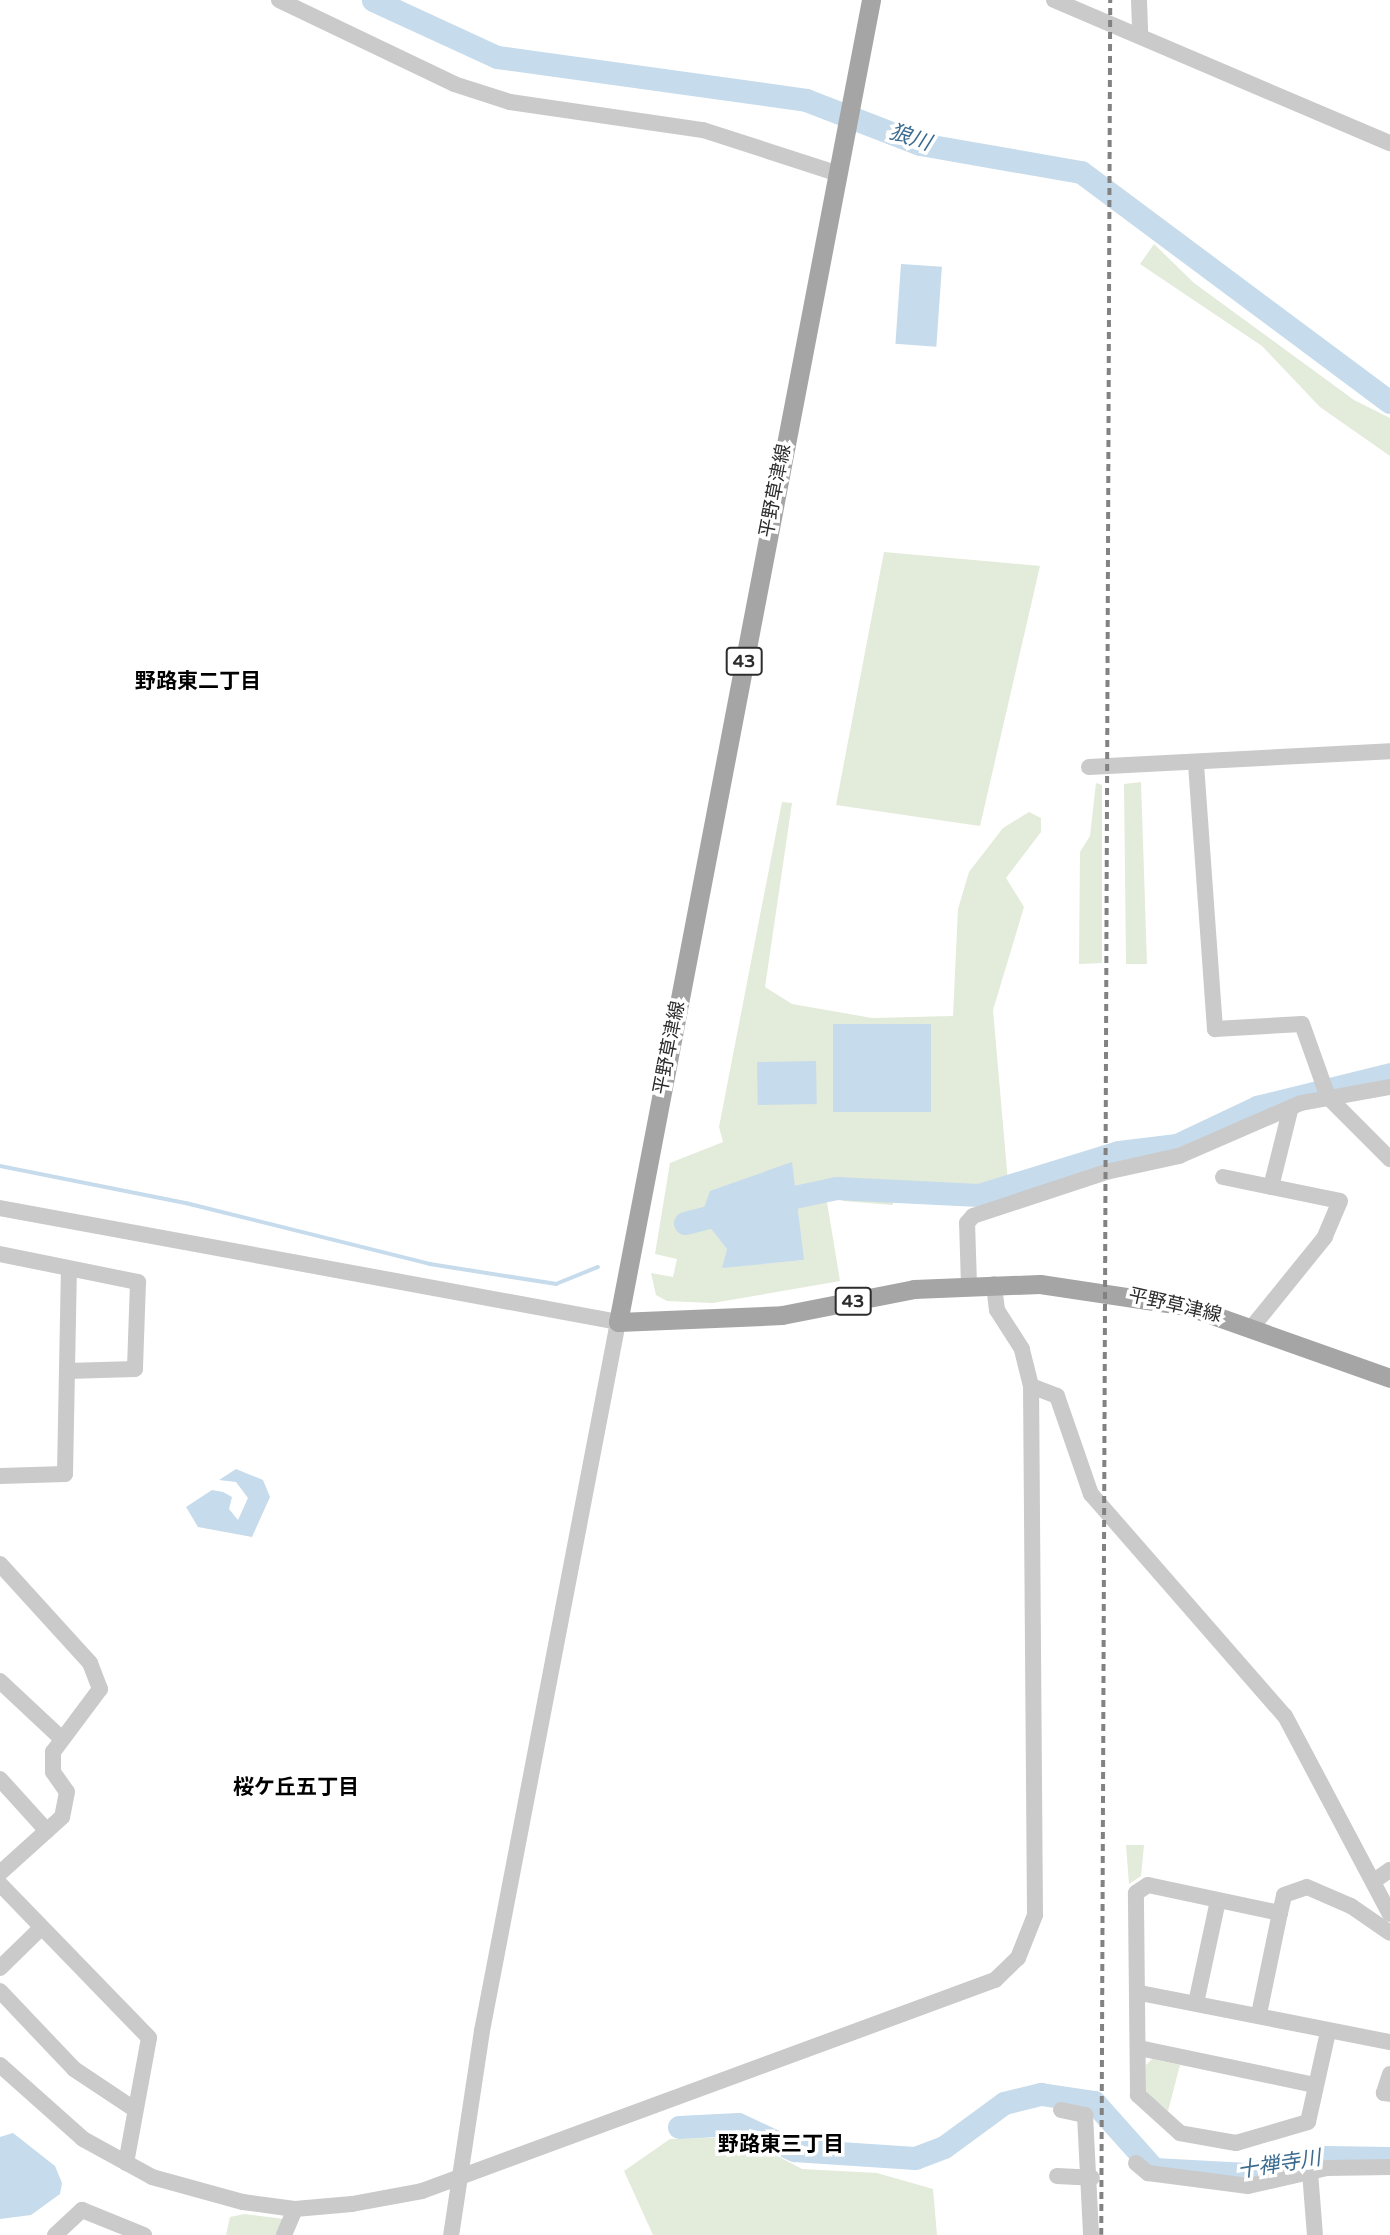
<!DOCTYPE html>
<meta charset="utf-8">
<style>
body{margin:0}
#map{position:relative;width:1390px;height:2235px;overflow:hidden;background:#fff;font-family:"Varela Round","Noto Sans JP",sans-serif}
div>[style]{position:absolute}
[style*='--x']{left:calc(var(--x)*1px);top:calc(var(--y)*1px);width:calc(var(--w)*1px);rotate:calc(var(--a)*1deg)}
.green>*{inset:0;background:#e3ebda}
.water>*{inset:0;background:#c6dbeb;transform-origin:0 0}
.stream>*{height:3.5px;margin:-1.75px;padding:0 1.75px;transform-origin:1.75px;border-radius:1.75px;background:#c6dbeb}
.river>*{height:23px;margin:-11.5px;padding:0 11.5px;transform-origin:11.5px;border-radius:11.5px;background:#c6dbeb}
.minor>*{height:16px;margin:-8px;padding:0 8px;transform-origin:8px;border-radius:8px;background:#cacaca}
.major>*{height:19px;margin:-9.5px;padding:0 9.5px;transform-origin:9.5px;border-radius:9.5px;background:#a5a5a5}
.rail>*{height:3.5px;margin-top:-1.75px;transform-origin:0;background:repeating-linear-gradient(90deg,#828282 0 7px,transparent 0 12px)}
span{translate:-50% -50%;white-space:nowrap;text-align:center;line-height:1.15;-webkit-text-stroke:7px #fff;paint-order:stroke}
.shield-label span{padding:2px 5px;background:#fff;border:2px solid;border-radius:5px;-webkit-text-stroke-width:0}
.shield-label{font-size:18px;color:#2d2d2d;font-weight:700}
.street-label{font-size:19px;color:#2d2d2d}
.water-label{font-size:21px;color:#3b6b8f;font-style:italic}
.neighbourhood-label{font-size:21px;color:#000;font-weight:700}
</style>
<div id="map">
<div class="green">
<i style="clip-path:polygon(1154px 244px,1194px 283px,1354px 400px,1390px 418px,1390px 456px,1320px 407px,1262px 346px,1140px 264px)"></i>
<i style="clip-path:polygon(884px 552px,1040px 566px,980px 826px,836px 805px)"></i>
<i style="clip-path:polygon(1141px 782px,1147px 964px,1126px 964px,1124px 784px)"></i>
<i style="clip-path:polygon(1096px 783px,1102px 785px,1102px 963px,1079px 964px,1080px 852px,1090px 836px)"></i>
<i style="clip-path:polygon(evenodd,782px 802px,792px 803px,765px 987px,792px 1004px,872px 1018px,953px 1016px,958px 909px,969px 872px,1003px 828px,1029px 812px,1041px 818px,1041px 832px,1006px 878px,1024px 907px,993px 1010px,1008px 1182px,987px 1189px,893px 1190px,893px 1205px,843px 1201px,839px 1193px,826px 1196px,840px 1281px,713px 1303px,667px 1301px,656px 1295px,651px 1273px,673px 1277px,677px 1259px,655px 1254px,670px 1163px,723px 1142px,719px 1127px,782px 802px,702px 1216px,804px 1260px,723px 1267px,727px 1249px,702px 1216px)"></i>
<i style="clip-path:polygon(1126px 1845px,1144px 1845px,1141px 1876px,1129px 1884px)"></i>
<i style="clip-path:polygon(1152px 2059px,1180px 2065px,1168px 2111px,1145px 2092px,1146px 2065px)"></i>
<i style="clip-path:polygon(742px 2137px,802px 2169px,877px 2173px,933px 2189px,937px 2235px,653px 2235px,624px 2171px,670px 2139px)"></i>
<i style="clip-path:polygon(244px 2214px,284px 2219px,277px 2235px,226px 2235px,230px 2217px)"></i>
</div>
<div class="water">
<i style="left:901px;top:264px;width:41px;height:80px;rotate:4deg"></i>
<i style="left:833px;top:1024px;width:98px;height:88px"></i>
<i style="left:816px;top:1061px;width:43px;height:59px;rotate:89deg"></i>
<i style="clip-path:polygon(792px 1162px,804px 1260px,722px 1268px,727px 1249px,701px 1216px,710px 1191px)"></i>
<i style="clip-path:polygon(236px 1469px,263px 1480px,270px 1497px,252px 1537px,198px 1527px,186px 1507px,212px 1490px,223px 1492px,232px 1497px,229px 1509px,238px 1520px,248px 1498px,236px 1482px,219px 1480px)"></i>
<i style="clip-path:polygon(13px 2133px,55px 2166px,62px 2183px,60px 2194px,31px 2215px,0 2219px,0 2137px)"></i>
</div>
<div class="stream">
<i style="--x:0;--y:1166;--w:190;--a:11.3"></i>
<i style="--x:186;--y:1203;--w:252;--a:14"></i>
<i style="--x:430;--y:1264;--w:128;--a:9"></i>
<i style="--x:556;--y:1284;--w:45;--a:-22"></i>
</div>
<div class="river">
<i style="--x:373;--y:0;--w:136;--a:24.7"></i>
<i style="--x:497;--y:57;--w:312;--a:7.9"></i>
<i style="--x:806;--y:100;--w:122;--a:21.1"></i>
<i style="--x:920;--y:144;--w:163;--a:9.9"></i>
<i style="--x:1081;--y:172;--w:385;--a:36.7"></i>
<i style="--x:766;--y:1203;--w:72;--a:-12.1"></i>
<i style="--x:836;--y:1188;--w:143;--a:2.8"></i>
<i style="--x:979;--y:1195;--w:146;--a:-17.1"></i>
<i style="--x:1119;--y:1152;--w:58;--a:-6.9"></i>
<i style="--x:1177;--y:1145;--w:89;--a:-25.4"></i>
<i style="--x:1257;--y:1107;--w:137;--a:-13.9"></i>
<i style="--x:685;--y:1223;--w:49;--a:-14.3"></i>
<i style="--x:679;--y:2127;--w:59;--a:-2.9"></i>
<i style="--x:738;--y:2124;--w:62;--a:24.9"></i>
<i style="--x:794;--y:2150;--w:121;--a:3.8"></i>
<i style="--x:915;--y:2158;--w:31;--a:-21"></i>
<i style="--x:944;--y:2147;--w:74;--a:-36.3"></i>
<i style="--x:1004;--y:2103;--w:38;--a:-14"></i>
<i style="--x:1041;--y:2094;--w:54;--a:8.6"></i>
<i style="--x:1094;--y:2102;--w:90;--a:48.2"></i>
<i style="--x:1154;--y:2169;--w:93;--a:3.1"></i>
<i style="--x:1247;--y:2174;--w:80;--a:-12.3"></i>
<i style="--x:1325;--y:2157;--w:65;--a:0.9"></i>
</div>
<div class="minor">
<i style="--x:279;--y:0;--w:194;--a:25.6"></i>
<i style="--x:454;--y:84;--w:59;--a:17.8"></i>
<i style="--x:510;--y:102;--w:195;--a:8.3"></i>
<i style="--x:703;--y:130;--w:140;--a:17.9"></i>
<i style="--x:1054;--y:0;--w:365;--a:23.1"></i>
<i style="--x:1139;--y:0;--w:35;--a:88"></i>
<i style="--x:1196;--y:764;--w:266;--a:85.9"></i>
<i style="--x:1215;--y:1029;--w:87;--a:-3.3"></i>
<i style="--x:1302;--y:1024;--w:77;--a:70.4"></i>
<i style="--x:1328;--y:1097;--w:88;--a:45"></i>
<i style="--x:1089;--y:767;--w:301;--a:-3"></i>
<i style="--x:1223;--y:1177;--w:119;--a:11.6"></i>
<i style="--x:1340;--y:1201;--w:39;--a:113"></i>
<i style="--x:1325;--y:1237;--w:116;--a:129"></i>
<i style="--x:1271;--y:1187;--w:82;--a:-76"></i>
<i style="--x:0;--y:1208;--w:628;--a:10.45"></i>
<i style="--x:618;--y:1322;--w:722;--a:100.86"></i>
<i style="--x:482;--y:2031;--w:206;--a:98.6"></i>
<i style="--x:0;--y:1254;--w:141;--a:11.5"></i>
<i style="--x:138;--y:1282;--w:87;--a:92"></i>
<i style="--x:135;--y:1369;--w:68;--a:178.3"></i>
<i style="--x:969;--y:1285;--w:62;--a:-91.8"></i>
<i style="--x:967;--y:1223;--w:9;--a:-49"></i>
<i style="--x:973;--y:1216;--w:140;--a:-18.3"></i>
<i style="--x:1106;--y:1172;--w:75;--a:-12.4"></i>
<i style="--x:1179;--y:1156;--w:133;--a:-23.5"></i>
<i style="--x:1301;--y:1103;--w:90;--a:-10.2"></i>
<i style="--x:1031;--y:1386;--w:28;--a:21"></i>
<i style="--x:1057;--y:1396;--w:104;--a:70.9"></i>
<i style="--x:1091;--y:1494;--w:295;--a:48.9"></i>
<i style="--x:1285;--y:1716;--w:224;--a:62.1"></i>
<i style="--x:0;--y:1476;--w:65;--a:-1.8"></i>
<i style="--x:65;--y:1474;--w:204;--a:-88.9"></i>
<i style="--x:0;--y:1564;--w:134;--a:47.7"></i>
<i style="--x:90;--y:1663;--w:28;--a:69"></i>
<i style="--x:100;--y:1689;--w:79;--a:126.7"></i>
<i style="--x:53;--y:1752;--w:20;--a:90"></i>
<i style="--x:53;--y:1772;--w:24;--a:55"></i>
<i style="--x:67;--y:1792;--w:25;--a:101"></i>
<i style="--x:62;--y:1817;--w:84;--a:137.9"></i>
<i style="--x:0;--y:1681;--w:85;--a:43.1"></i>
<i style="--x:0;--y:1779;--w:70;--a:47.9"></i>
<i style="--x:1374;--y:1881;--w:19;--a:-35"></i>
<i style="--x:0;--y:1884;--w:214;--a:45.9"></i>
<i style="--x:149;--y:2038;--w:127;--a:100.4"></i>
<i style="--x:0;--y:1968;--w:56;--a:-44.3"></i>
<i style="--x:0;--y:1991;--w:108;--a:46.5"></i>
<i style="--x:74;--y:2069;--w:72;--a:33.7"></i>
<i style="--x:1140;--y:1993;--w:255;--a:11.1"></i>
<i style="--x:1196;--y:2003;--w:105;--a:-77.9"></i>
<i style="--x:1259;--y:2014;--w:103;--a:-78.3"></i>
<i style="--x:1328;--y:2032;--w:92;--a:102.5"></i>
<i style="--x:1308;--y:2122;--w:75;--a:163.7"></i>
<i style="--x:1236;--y:2143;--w:57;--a:-169.9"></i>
<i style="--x:1180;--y:2133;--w:57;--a:-137.9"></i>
<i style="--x:1138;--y:2095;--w:202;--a:-90.6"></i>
<i style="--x:1136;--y:1893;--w:14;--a:-34"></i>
<i style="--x:1148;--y:1885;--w:135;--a:12"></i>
<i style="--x:1280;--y:1913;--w:18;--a:-77"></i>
<i style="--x:1284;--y:1895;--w:24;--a:-19"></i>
<i style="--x:1307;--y:1887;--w:48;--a:23.4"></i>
<i style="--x:1351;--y:1906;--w:47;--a:34.7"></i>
<i style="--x:1139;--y:2048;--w:180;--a:11.9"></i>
<i style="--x:0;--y:2065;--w:111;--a:41.7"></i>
<i style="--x:83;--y:2139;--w:79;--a:28.8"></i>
<i style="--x:152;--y:2177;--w:94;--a:15.4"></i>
<i style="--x:243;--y:2202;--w:52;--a:7.7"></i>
<i style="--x:295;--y:2209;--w:57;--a:-5"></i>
<i style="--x:352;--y:2204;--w:71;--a:-10.5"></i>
<i style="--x:422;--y:2191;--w:611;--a:-20.22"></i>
<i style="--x:995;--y:1980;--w:32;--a:-44"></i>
<i style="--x:1018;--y:1958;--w:46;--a:-68.4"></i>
<i style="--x:1035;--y:1915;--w:529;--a:-90.43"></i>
<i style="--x:1031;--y:1386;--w:38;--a:-104"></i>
<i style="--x:1022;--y:1349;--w:46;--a:-122.7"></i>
<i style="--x:997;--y:1310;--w:26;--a:-97"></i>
<i style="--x:1390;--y:2074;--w:20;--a:108"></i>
<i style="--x:1384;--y:2093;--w:6;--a:9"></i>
<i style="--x:1061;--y:2110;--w:25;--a:12"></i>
<i style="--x:1085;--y:2115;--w:120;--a:87.1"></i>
<i style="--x:1136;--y:2163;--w:16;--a:40"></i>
<i style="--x:1148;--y:2173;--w:101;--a:7.4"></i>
<i style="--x:1248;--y:2186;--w:81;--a:-12.8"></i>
<i style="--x:1327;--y:2168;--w:63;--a:-0.9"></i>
<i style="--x:1310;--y:2172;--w:63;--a:85.5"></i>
<i style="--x:1057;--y:2176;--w:35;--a:3"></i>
<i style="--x:55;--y:2235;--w:37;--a:-43"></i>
<i style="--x:82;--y:2210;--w:67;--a:22"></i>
<i style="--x:284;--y:2235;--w:28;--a:-67"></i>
</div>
<div class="major">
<i style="--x:871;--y:0;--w:1346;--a:100.83"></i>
<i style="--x:618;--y:1322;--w:164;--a:-2.4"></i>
<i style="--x:782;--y:1315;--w:135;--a:-11.1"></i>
<i style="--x:914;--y:1289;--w:126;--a:-2.3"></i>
<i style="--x:1040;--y:1284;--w:149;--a:8.5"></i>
<i style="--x:1187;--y:1306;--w:215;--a:19.5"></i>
</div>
<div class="rail">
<i style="--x:1101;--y:2235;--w:2235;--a:-89.77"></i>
</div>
<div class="shield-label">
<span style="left:744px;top:661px">43</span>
<span style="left:853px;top:1301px">43</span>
</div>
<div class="street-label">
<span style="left:776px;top:491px;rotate:-79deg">平野草津線</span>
<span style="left:670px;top:1048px;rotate:-79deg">平野草津線</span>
<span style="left:1175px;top:1306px;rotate:13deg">平野草津線</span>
</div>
<div class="water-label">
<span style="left:910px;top:138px;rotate:18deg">狼川</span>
<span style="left:1279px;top:2165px;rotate:-9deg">十禅寺川</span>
</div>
<div class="neighbourhood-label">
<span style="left:198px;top:682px">野路東二丁目</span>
<span style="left:296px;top:1788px">桜ケ丘五丁目</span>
<span style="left:781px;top:2145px">野路東三丁目</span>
</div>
</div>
